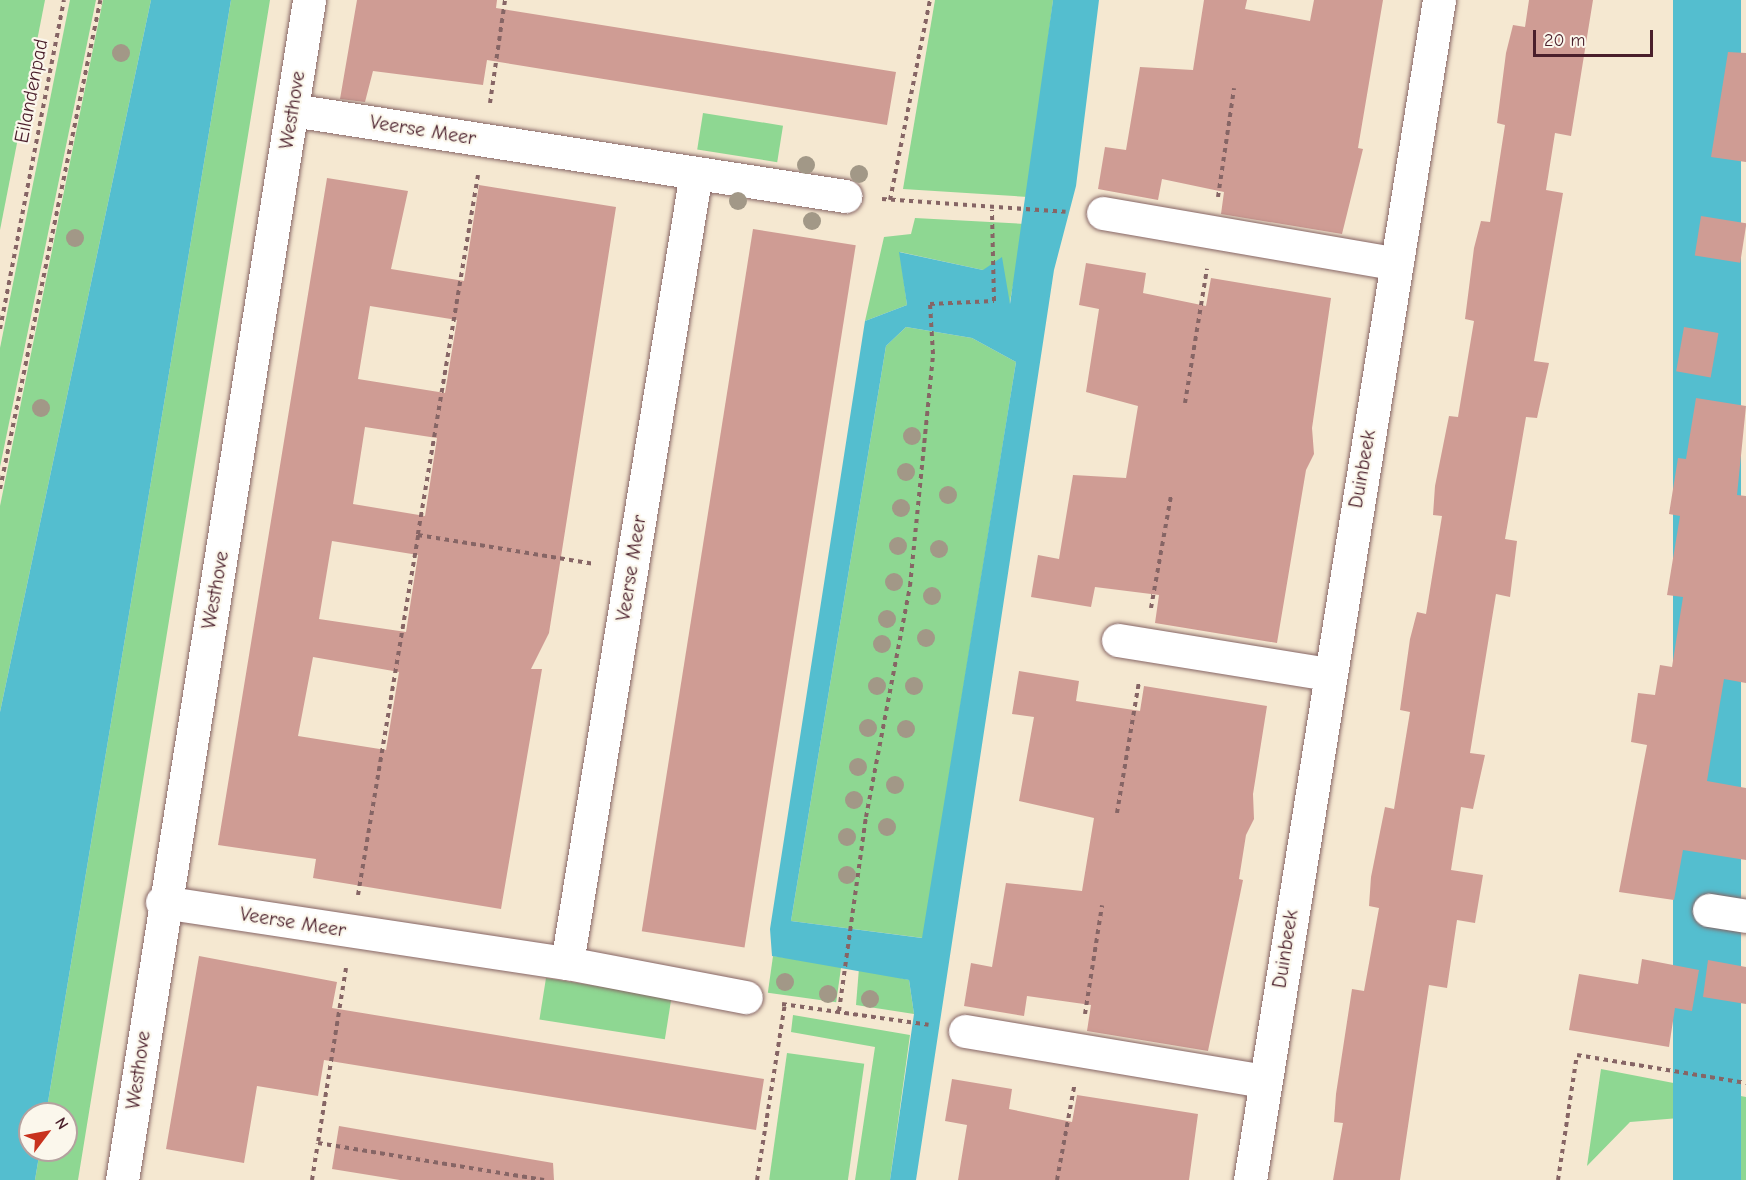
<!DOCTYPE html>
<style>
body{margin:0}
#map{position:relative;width:1746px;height:1180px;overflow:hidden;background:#f5e8d1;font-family:"Comic Neue",sans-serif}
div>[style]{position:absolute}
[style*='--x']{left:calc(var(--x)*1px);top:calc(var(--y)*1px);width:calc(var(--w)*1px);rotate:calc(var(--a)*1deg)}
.green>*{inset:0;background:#8ed792;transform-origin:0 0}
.water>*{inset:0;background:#54becf;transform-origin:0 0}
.building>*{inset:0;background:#cf9c94;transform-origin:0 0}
.path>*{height:4px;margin-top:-2px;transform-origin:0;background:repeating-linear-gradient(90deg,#866565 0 4.5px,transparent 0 9px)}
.roads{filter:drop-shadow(0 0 2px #866565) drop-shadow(0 0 2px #866565)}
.minor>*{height:33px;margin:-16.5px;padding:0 16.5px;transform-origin:16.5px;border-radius:16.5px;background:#fff}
.trees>*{width:18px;height:18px;margin:-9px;border-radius:50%;background:#a29887}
span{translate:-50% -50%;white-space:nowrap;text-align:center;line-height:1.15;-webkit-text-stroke:4.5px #fbf7ec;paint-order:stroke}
.street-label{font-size:20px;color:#4a1f2b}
.north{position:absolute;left:18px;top:1102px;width:60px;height:60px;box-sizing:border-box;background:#fbf7ec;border:2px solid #b4a19f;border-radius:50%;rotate:58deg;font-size:16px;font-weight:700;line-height:24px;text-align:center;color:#4a1f2b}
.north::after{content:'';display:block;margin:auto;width:21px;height:27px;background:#c8321e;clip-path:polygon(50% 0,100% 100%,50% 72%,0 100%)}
.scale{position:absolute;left:1533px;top:30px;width:120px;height:27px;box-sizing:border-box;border:3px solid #4a1f2b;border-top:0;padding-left:8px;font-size:18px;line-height:21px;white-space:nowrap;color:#4a1f2b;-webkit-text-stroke:4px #fbf7ec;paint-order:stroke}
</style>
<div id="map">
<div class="green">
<i style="clip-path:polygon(0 0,45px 0,0 230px)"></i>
<i style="clip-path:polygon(70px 0,96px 0,0 467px,0 348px)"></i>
<i style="clip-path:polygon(103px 0,151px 0,0 712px,0 506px)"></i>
<i style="clip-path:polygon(231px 0,270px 0,78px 1180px,35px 1180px,40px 1150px,66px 1150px,66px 1114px,46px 1114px)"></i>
<i style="clip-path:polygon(935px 0,1053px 0,1028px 197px,903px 189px)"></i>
<i style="left:703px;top:113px;width:81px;height:37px;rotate:9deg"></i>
<i style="clip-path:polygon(915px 218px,1025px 224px,1009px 306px,983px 270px,900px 252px,907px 305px,865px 321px,884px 237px,911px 234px)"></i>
<i style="clip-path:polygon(906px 327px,972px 338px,1016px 362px,923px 938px,791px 921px,886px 346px)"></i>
<i style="left:773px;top:956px;width:69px;height:37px;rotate:8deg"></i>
<i style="clip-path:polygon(859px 968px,909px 980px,914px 1014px,856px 1005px)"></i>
<i style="left:546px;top:978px;width:127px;height:42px;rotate:9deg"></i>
<i style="clip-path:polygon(793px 1015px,910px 1035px,890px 1180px,855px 1180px,875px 1047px,791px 1032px)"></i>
<i style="left:787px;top:1053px;width:78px;height:128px;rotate:8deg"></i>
<i style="clip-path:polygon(1601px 1069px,1746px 1097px,1746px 1180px,1729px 1180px,1704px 1116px,1630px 1122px,1587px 1166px)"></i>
</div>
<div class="water">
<i style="clip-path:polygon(151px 0,231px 0,46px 1114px,30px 1114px,30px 1150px,40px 1150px,35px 1180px,0 1180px,0 712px)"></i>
<i style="clip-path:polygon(evenodd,1053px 0,1099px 0,1076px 186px,1054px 270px,916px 1180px,890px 1180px,914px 1014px,909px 980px,772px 956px,770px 929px,865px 321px,907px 305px,899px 252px,983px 270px,1002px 257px,1010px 304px,1053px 0,906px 327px,972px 338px,1016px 362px,922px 938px,791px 921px,886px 346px,906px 327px)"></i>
<i style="left:1673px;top:0;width:68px;height:1197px"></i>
</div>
<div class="building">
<i style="clip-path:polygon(357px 0,497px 0,496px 8px,896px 72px,887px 125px,487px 60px,483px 85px,373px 71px,365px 102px,340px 99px)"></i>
<i style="clip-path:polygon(1204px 0,1247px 0,1245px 9px,1310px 21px,1314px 0,1383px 0,1358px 148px,1363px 149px,1342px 234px,1221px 214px,1224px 192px,1162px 179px,1158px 200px,1098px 189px,1105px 147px,1126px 150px,1140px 67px,1193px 70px)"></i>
<i style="clip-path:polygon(1529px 0,1593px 0,1571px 136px,1555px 133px,1546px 190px,1563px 193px,1534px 361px,1549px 363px,1537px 418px,1526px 417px,1505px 539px,1517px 541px,1510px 597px,1496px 594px,1470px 753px,1485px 755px,1473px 809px,1461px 807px,1451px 870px,1483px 875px,1475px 923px,1457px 920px,1447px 988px,1429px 985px,1400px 1180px,1333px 1180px,1343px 1123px,1334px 1122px,1336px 1094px,1352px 989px,1364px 991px,1379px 908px,1369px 906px,1371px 877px,1385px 807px,1394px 809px,1410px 712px,1400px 710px,1410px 639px,1417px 612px,1426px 614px,1442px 516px,1433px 515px,1435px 486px,1449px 416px,1458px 417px,1474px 321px,1465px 319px,1474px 248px,1481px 221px,1490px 222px,1505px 125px,1497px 123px,1506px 53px,1513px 25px,1525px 27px)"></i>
<i style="clip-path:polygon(1728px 52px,1746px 53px,1746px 162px,1711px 157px)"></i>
<i style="clip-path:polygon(evenodd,327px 178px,408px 191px,391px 269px,464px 281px,479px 185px,616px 207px,549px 633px,531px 669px,542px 669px,501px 909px,313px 878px,316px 859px,218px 845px,327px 178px,370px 306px,457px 320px,445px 393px,358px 379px,370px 306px,327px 178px,365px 427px,437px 438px,425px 516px,353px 504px,365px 427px,327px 178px,332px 541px,418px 555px,406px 632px,319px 619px,332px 541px,327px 178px,313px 657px,399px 672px,386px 750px,298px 736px,313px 657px)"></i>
<i style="left:1701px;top:216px;width:46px;height:40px;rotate:9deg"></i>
<i style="left:753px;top:229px;width:104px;height:711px;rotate:9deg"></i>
<i style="clip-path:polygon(1086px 263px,1146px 273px,1143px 293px,1206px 306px,1211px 278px,1331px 298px,1312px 428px,1314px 454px,1306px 470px,1277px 643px,1155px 623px,1159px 595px,1095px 587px,1091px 607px,1031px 597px,1038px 555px,1059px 559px,1073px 475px,1126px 478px,1138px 406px,1086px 392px,1099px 309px,1079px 305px)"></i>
<i style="left:1684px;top:327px;width:35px;height:45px;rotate:10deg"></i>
<i style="clip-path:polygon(1696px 398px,1746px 406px,1737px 495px,1746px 496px,1746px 683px,1724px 679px,1707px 781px,1746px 788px,1746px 860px,1683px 850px,1674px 900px,1619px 892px,1647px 745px,1631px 742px,1638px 693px,1655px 695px,1660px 665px,1672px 667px,1683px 597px,1667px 595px,1680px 516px,1669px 514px,1678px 458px,1686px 459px)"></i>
<i style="clip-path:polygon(1019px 671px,1079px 681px,1076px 701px,1140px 711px,1144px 686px,1267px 706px,1253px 794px,1254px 819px,1246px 835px,1239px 879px,1243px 880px,1208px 1051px,1087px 1031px,1091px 1005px,1027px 996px,1024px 1016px,964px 1006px,971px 963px,992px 967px,1006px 883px,1082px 891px,1094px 818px,1019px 801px,1034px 717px,1012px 714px)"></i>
<i style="clip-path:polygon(199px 956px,337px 982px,332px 1008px,764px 1079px,756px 1130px,324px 1060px,318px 1096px,257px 1086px,244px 1163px,166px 1149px)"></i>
<i style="clip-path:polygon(1642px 959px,1699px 970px,1692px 1011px,1675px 1008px,1669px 1047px,1569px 1030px,1579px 974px,1638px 984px)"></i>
<i style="clip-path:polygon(1708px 960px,1746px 967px,1746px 1004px,1703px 997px)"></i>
<i style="clip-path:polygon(952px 1079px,1012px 1089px,1009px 1109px,1072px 1122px,1077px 1095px,1198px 1114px,1189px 1180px,958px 1180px,967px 1125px,945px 1121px)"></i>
<i style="clip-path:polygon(339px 1126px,553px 1163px,554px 1180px,400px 1180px,332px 1169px)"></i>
</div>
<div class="path">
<i style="--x:490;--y:103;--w:104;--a:-81.7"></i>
<i style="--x:478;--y:175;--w:365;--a:99.5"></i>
<i style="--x:418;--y:535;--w:179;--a:9.3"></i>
<i style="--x:1218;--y:197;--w:110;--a:-81.6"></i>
<i style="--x:882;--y:199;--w:184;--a:4"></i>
<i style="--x:890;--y:200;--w:204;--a:-78.7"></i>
<i style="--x:0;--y:329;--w:335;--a:-79"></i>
<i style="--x:1185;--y:403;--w:136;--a:-80.7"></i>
<i style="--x:0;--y:489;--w:499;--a:-78.4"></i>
<i style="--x:1151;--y:608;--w:114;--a:-79.9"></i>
<i style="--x:1117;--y:813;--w:134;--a:-80.5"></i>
<i style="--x:358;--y:895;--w:365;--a:-80.5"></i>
<i style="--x:346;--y:968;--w:177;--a:99.1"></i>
<i style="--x:318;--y:1143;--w:229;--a:9.3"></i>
<i style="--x:782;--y:1004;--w:148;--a:8.1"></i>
<i style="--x:839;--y:1011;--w:196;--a:-82.1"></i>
<i style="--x:866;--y:817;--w:235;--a:-79.2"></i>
<i style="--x:910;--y:586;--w:233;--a:-84.3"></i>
<i style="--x:933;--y:354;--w:50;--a:-93.4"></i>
<i style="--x:930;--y:304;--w:64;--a:-2.7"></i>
<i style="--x:994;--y:301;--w:91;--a:-91.3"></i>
<i style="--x:1085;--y:1014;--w:110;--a:-81.1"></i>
<i style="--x:312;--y:1180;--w:37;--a:-81"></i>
<i style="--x:757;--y:1180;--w:178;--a:-81"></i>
<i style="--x:1057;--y:1180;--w:95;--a:-79.6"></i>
<i style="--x:1558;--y:1180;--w:126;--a:-81.4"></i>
<i style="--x:1577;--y:1055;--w:171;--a:9.4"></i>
</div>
<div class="roads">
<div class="minor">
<i style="--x:292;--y:110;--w:560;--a:8.84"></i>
<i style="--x:1103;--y:213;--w:298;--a:9.8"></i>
<i style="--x:1118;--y:640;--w:212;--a:9.2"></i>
<i style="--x:162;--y:902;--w:410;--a:8.6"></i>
<i style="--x:567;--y:963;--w:182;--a:10.8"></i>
<i style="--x:1709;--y:910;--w:37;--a:9"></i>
<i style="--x:567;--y:963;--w:800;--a:-80.73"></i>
<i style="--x:965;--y:1031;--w:304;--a:9.5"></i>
<i style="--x:122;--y:1180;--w:1195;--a:-80.99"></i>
<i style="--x:1250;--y:1180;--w:1195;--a:-80.9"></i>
</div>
</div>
<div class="trees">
<i style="left:121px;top:53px"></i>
<i style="left:806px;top:165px"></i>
<i style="left:859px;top:174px"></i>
<i style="left:738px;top:201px"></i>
<i style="left:812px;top:221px"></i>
<i style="left:75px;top:238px"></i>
<i style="left:41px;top:408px"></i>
<i style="left:912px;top:436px"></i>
<i style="left:906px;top:472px"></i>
<i style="left:948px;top:495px"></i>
<i style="left:901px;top:508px"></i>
<i style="left:898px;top:546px"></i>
<i style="left:939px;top:549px"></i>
<i style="left:894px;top:582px"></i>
<i style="left:932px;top:596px"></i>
<i style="left:887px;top:619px"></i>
<i style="left:926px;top:638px"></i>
<i style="left:882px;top:644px"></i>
<i style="left:877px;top:686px"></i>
<i style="left:914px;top:686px"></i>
<i style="left:868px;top:728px"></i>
<i style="left:906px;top:729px"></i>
<i style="left:858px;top:767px"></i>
<i style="left:895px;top:785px"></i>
<i style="left:854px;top:800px"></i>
<i style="left:887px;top:827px"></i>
<i style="left:847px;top:837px"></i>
<i style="left:847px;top:875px"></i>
<i style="left:785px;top:982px"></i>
<i style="left:828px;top:994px"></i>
<i style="left:870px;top:999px"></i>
</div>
<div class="street-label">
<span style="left:31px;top:91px;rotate:-79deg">Eilandenpad</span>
<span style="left:292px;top:110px;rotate:-81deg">Westhove</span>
<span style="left:423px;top:130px;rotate:9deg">Veerse Meer</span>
<span style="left:1362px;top:469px;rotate:-80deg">Duinbeek</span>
<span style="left:631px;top:568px;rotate:-81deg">Veerse Meer</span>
<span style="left:215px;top:590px;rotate:-80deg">Westhove</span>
<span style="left:293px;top:922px;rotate:9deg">Veerse Meer</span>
<span style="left:1285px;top:949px;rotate:-81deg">Duinbeek</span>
<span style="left:138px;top:1070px;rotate:-82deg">Westhove</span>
</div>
<div class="north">N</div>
<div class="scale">20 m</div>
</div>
